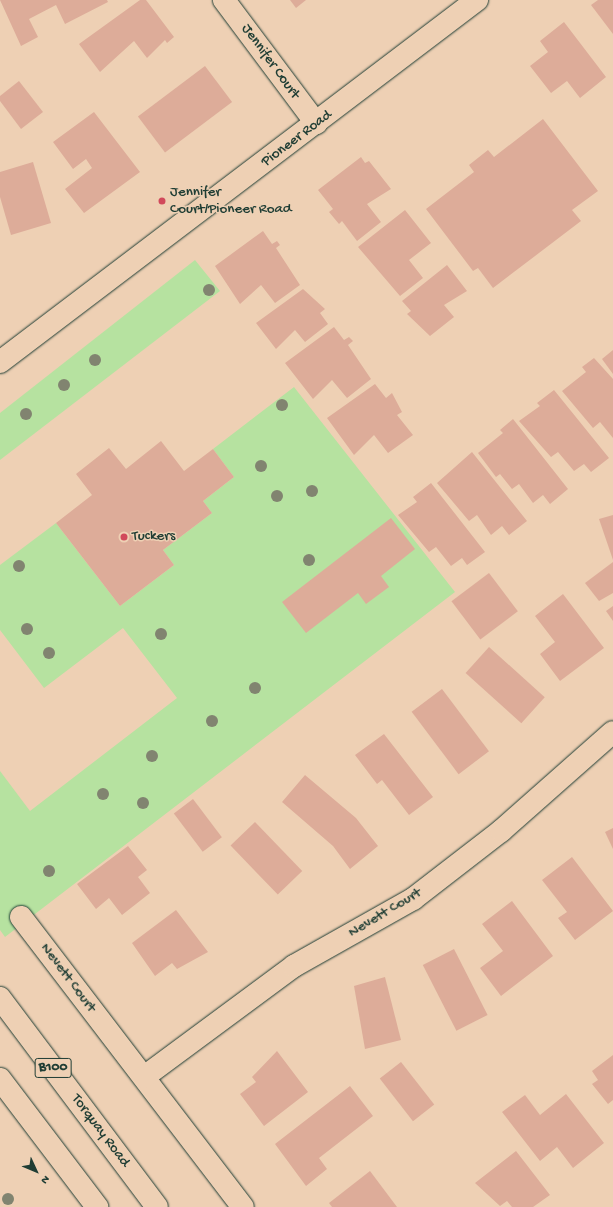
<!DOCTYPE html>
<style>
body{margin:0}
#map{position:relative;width:613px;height:1207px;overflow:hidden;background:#eed0b4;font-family:"Gochi Hand",sans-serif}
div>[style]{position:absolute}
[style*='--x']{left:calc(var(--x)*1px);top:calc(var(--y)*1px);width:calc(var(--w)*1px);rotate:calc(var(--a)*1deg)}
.green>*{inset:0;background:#b6e2a0}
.building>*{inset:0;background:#ddac99;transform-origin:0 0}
.roads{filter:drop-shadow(0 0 1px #1f3d34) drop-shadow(0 0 1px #1f3d34)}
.street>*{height:22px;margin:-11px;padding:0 11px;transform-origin:11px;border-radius:11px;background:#eed0b4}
.secondary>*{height:22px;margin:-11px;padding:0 11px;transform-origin:11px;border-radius:11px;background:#eed0b4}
.primary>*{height:22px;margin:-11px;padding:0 11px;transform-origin:11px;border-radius:11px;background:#eed0b4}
.trees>*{width:12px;height:12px;margin:-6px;border-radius:50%;background:#818470}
.dots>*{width:11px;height:11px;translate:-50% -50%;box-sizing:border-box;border:2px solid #eed0b4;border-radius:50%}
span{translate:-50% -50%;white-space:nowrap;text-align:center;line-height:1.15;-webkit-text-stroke:3px #eed0b4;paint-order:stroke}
.shield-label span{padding:1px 3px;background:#eed0b4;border:1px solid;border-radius:3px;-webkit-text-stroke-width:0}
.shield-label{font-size:14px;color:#1f3d34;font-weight:700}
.street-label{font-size:15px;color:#1f3d34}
.poi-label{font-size:15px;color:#1f3d34}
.left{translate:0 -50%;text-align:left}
.north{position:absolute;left:16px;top:1151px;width:40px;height:40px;-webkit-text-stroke:3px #eed0b4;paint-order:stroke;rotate:134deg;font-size:11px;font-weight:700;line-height:16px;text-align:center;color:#1f3d34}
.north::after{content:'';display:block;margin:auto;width:14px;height:18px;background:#1f3d34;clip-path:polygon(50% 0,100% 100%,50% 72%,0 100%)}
</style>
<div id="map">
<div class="green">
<i style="clip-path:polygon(195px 260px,220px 291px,0 460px,0 413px)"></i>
<i style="clip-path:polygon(294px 387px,455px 592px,5px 937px,0 930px,0 771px,30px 811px,177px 698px,123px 628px,44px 688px,0 630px,0 565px,56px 523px,120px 606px,174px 565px,163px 550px,212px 513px,203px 501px,234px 477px,213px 449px)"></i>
</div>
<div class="building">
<i style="clip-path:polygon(0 0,107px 0,108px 2px,65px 24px,56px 5px,29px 19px,38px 37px,21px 46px)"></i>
<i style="clip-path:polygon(140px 0,146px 0,174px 37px,167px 43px,165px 40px,147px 58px,134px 41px,100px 72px,79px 44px)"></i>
<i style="clip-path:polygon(290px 0,306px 0,296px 8px)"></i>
<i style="clip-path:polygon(598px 0,613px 0,613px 34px,591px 5px)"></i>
<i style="clip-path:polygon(564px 22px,606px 77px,580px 98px,567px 81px,551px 93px,530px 66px,548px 52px,540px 41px)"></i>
<i style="left:205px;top:66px;width:45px;height:84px;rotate:53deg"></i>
<i style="clip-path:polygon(19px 81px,43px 112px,21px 129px,0 101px,0 96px)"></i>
<i style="clip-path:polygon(94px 112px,140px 172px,84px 213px,65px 189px,92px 168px,86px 159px,73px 169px,53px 142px)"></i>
<i style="clip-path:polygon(543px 119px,598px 191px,572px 210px,581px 221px,493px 288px,478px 268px,473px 271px,426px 209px,474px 172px,469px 165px,488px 150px,494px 157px)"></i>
<i style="clip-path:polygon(361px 157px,365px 163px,369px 161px,391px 189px,367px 204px,381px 222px,357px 241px,342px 221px,339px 224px,329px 212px,333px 209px,318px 190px)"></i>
<i style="clip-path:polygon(33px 162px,51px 223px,11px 235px,0 197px,0 172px)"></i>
<i style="clip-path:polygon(405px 210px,431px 243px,409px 260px,423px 278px,400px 296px,358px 247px)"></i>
<i style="clip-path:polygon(263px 231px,272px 244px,277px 241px,280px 245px,276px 248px,300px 285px,275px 303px,261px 285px,240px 304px,215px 266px)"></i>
<i style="clip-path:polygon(447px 265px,467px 291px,444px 305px,454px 317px,430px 336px,407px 314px,411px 311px,402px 301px)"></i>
<i style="clip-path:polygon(303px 289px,325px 309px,320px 313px,328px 324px,305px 342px,295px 330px,276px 349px,256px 323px)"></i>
<i style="clip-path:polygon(334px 327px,344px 340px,349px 337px,353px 341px,348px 345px,371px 379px,347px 398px,332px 380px,313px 399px,285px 363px)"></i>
<i style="clip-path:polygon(613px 350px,613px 374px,602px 359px)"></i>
<i style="clip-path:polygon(594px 358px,613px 379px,613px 438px,600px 422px,593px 428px,562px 391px,586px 372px,582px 367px)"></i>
<i style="clip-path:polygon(375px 384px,386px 398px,392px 393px,402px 412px,397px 415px,413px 435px,388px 453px,374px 435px,354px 455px,327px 418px)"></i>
<i style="clip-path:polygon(554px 390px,609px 458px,591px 472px,584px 464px,574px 471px,558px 452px,551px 457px,519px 421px,540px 406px,537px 403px)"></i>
<i style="clip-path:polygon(513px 419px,568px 489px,550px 504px,543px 495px,533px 503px,519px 484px,512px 489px,500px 474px,496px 477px,478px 453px,503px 433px,500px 430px)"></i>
<i style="clip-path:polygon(161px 441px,184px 471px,213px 449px,234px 477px,203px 501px,212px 513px,163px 550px,174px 565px,120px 606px,56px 523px,92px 495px,76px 474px,109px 448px,126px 469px)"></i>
<i style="clip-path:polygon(472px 452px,527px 521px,509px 535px,502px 526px,491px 535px,477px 515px,469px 521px,437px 483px)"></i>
<i style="clip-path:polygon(431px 483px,485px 552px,467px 565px,462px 558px,451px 566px,436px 547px,429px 552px,398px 515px,417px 502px,413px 497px)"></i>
<i style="clip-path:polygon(613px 515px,613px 560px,599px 519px)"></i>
<i style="clip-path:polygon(391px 518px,415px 549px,381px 576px,389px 587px,366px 604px,358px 593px,306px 633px,282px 602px)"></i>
<i style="clip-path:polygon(613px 562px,613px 593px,599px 601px,585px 583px)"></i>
<i style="left:489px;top:573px;width:48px;height:47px;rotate:53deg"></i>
<i style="clip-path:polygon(563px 594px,604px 648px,560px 681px,540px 654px,555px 642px,535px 616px)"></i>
<i style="clip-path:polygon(613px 606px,613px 621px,606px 611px)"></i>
<i style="left:489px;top:647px;width:75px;height:35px;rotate:42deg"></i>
<i style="left:442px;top:689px;width:78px;height:38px;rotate:53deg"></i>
<i style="clip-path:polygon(384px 734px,433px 797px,409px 815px,382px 780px,377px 784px,355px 755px)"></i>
<i style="clip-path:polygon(305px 775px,356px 818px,378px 846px,350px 869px,333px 846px,282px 802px)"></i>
<i style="left:193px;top:799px;width:48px;height:24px;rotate:53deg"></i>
<i style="left:255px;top:822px;width:68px;height:34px;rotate:46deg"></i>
<i style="clip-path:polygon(613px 828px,613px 849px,605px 832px)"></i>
<i style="clip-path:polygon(128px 846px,147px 870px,138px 877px,150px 893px,122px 915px,109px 898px,96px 909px,77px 884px)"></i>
<i style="clip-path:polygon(572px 857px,613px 911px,575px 940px,558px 918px,567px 912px,542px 880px)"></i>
<i style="clip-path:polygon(512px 901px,553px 956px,501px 996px,480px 968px,503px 951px,482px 924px)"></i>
<i style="clip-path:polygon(176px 910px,208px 952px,177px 969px,172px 963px,155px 976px,132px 943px)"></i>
<i style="left:454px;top:949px;width:74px;height:35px;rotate:63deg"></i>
<i style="clip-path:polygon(385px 977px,401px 1040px,365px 1049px,354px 986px)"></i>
<i style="clip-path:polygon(277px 1051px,308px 1092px,264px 1126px,240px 1094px,256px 1082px,252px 1077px)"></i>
<i style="clip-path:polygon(613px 1055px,613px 1100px,608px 1104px,592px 1084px,598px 1080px,592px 1071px)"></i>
<i style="left:401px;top:1062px;width:54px;height:27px;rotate:52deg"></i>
<i style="clip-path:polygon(350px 1086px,373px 1116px,319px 1158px,327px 1169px,306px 1186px,275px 1144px)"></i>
<i style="clip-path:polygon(566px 1094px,604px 1143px,573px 1168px,557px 1147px,540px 1161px,502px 1112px,525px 1095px,540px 1115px)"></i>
<i style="clip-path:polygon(516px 1151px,550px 1195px,533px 1207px,512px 1207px,507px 1201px,500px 1206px,475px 1183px)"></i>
<i style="clip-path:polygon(370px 1171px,397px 1207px,332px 1207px,329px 1203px)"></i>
</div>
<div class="roads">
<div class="street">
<i style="--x:224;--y:0;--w:154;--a:53.2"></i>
<i style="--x:21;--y:917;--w:365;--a:52.6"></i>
<i style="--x:144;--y:1077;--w:187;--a:-36.5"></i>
<i style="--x:294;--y:966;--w:137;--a:-29.4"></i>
<i style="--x:413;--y:899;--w:111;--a:-37.7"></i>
<i style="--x:501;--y:831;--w:149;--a:-41.5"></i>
</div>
<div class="secondary">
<i style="--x:0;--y:362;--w:599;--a:-37.2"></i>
</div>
<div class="primary">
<i style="--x:0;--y:998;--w:261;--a:53.1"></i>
<i style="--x:0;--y:1079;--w:161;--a:52.8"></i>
</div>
</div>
<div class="trees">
<i style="left:209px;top:290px"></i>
<i style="left:95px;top:360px"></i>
<i style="left:64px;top:385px"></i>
<i style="left:282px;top:405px"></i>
<i style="left:26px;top:414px"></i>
<i style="left:261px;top:466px"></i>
<i style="left:312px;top:491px"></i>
<i style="left:277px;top:496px"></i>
<i style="left:309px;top:560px"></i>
<i style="left:19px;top:566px"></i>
<i style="left:27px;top:629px"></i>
<i style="left:161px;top:634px"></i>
<i style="left:49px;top:653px"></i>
<i style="left:255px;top:688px"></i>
<i style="left:212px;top:721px"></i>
<i style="left:152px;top:756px"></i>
<i style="left:103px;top:794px"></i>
<i style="left:143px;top:803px"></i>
<i style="left:49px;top:871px"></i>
<i style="left:8px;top:1199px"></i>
</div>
<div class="dots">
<i style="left:162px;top:201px;background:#d1495b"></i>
<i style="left:124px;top:537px;background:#d1495b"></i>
</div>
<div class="shield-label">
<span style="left:53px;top:1068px">B100</span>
</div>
<div class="street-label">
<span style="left:270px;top:62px;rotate:54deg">Jennifer Court</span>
<span style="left:297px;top:139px;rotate:-37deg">Pioneer Road</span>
<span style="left:385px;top:913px;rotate:-31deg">Nevett Court</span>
<span style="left:68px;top:978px;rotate:53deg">Nevett Court</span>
<span style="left:100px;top:1131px;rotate:53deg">Torquay Road</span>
</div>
<div class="poi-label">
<span class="left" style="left:170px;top:201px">Jennifer<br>Court/Pioneer Road</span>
<span class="left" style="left:132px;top:537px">Tuckers</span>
</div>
<div class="north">N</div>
</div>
